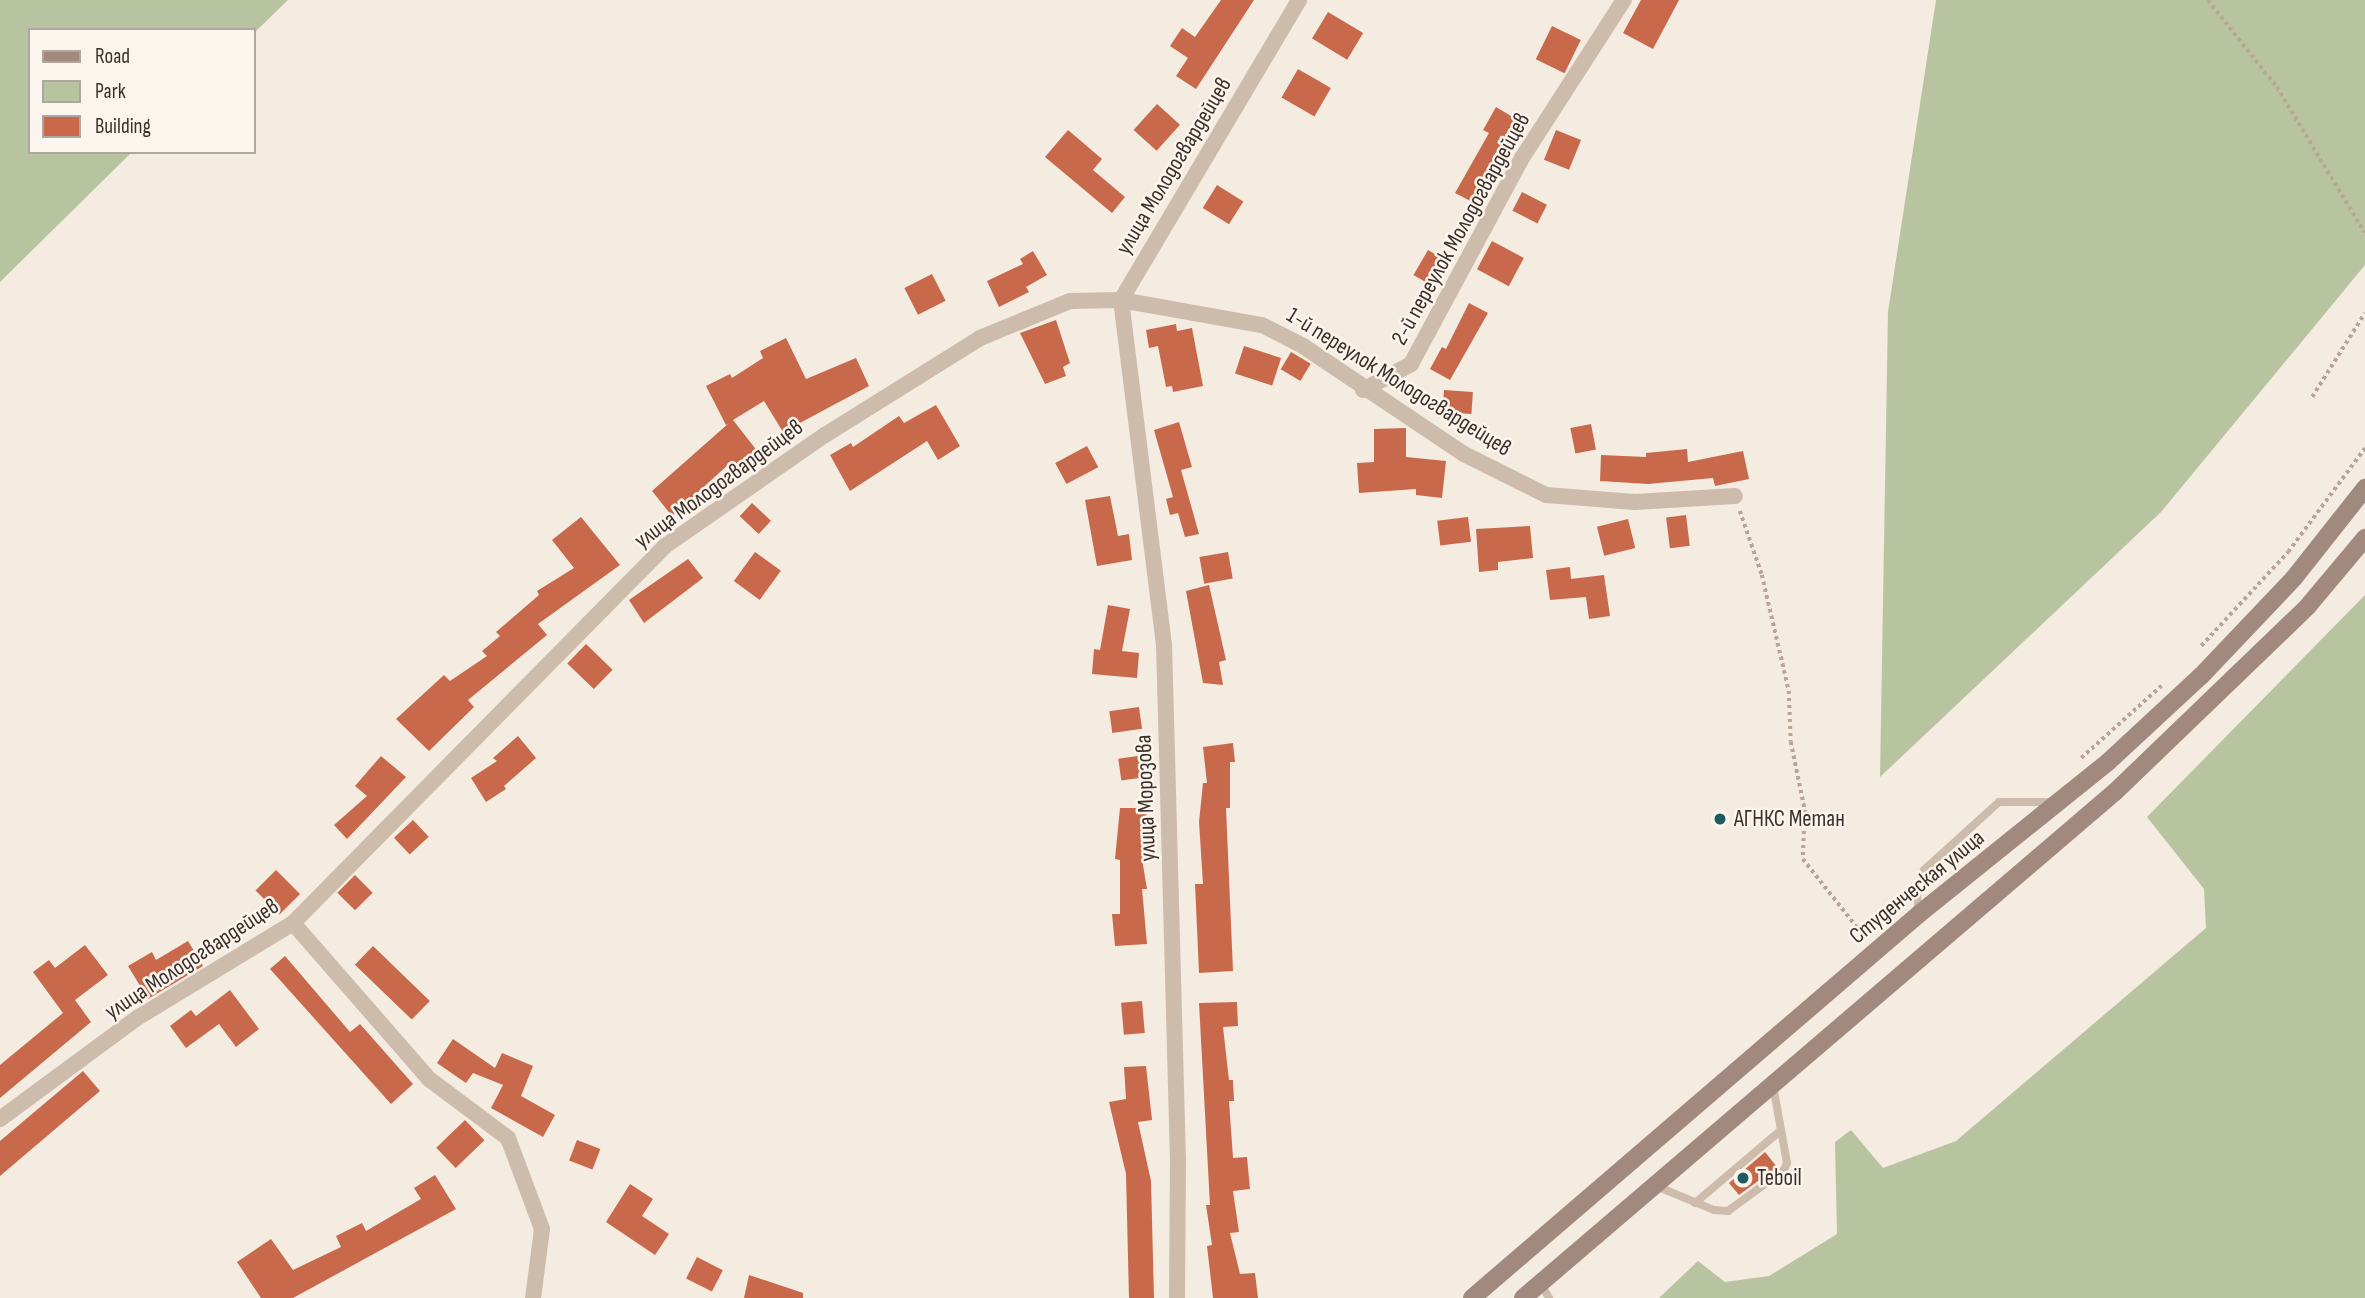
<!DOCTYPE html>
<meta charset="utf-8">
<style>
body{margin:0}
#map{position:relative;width:2365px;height:1298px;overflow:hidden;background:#f4ebe1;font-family:"Sofia Sans Condensed",sans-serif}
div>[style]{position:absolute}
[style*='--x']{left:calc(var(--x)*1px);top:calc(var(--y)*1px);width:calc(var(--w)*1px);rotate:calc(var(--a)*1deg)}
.green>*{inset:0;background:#b8c4a0}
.building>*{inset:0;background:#c8694b;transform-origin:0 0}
.path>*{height:3.5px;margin-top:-1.75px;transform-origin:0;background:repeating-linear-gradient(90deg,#b9a596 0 3.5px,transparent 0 7px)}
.lane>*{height:8px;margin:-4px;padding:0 4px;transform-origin:4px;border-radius:4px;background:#cdbbac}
.street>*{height:16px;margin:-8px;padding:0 8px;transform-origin:8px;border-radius:8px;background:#cdbbac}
.secondary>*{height:18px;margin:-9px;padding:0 9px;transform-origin:9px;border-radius:9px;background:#a18a7d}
.dots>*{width:19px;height:19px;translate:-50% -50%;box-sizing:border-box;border:4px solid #fbf5ee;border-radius:50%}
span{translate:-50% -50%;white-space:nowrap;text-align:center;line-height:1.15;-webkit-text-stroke:5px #fbf5ee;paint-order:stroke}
.street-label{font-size:23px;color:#3b302b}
.poi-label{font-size:23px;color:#3b302b}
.left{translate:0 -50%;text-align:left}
.legend{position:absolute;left:28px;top:28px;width:228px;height:126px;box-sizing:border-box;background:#fbf5ee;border:2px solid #aea6a0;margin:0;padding:9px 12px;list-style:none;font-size:21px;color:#3b302b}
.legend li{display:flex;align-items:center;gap:14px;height:35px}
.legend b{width:35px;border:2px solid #aea6a0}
</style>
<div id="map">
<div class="green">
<i style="clip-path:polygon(0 0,288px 0,254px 33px,254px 30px,30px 30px,30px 152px,132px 152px,0 282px)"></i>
<i style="clip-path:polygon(1936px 0,2365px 0,2365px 265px,2161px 512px,1880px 777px,1888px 312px)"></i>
<i style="clip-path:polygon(2365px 595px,2365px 1298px,1659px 1298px,1698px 1261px,1725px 1282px,1769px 1276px,1837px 1234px,1835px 1142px,1851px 1130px,1883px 1168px,1956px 1141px,2206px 928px,2204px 889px,2147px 817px)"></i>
</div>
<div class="building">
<i style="clip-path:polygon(1221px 0,1254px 0,1196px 89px,1176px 76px,1188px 58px,1170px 46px,1182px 28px,1195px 37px)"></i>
<i style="clip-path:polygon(1641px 0,1679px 0,1653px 49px,1623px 33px)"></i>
<i style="left:1328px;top:12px;width:41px;height:31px;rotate:31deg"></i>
<i style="left:1552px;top:26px;width:32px;height:37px;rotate:26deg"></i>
<i style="left:1298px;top:69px;width:38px;height:33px;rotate:30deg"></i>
<i style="left:1157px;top:104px;width:31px;height:35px;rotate:42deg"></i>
<i style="clip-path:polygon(1496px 107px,1521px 122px,1478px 205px,1455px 193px,1489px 133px,1483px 130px)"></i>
<i style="clip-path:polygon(1068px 130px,1102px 159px,1093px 170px,1125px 197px,1112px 213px,1045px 157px)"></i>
<i style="left:1556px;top:130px;width:27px;height:32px;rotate:22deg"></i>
<i style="left:1217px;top:185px;width:31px;height:27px;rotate:32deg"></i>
<i style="left:1522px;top:192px;width:28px;height:21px;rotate:27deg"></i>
<i style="left:1492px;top:241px;width:36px;height:32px;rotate:28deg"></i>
<i style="left:1428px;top:250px;width:24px;height:29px;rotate:30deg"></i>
<i style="clip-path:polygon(1033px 251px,1047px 275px,1026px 287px,1029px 292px,999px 307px,987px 281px,1023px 264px,1020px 259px)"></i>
<i style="left:932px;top:274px;width:30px;height:31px;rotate:63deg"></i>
<i style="clip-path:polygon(1469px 303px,1488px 313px,1450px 380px,1430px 369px,1442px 347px,1446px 349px)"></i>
<i style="clip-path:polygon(1056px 320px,1070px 363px,1063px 367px,1066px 376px,1045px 384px,1020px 333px)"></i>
<i style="clip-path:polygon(1176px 324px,1177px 331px,1192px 328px,1203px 386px,1173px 392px,1172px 386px,1166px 387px,1158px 346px,1149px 348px,1146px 330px)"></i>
<i style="clip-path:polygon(786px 338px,806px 379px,856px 358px,869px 386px,783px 432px,764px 401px,733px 420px,758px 452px,736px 470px,730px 463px,672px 516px,652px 491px,729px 423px,726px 425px,706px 386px,730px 374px,732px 378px,763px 358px,760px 351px)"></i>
<i style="left:1244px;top:346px;width:39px;height:29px;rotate:18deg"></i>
<i style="left:1291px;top:352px;width:23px;height:20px;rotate:31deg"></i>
<i style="left:1444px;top:390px;width:29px;height:22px;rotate:4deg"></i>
<i style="clip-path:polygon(936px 405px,960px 446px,938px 460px,927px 441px,850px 491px,830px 455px,851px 443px,853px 447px,899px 416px,904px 423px)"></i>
<i style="clip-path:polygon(1179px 422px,1192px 467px,1181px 470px,1199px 534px,1185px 537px,1178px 513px,1170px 515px,1166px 499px,1173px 497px,1154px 430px)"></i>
<i style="left:1591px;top:424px;width:26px;height:21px;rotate:79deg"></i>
<i style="clip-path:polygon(1406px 428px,1406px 457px,1446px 461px,1442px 498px,1416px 495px,1416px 489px,1359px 493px,1357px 463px,1374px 462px,1374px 429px)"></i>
<i style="left:1087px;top:446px;width:24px;height:36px;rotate:62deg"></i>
<i style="clip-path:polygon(1687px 449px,1688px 462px,1743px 451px,1749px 479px,1715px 486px,1713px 478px,1648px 484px,1600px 481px,1601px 455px,1646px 457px,1646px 453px)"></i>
<i style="clip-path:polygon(1110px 496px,1118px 536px,1129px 534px,1132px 560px,1097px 566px,1085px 500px)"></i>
<i style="left:752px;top:503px;width:26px;height:18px;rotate:43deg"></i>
<i style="left:1686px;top:515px;width:31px;height:20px;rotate:83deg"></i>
<i style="clip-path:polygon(581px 517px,620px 565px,538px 624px,547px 635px,468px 700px,474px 707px,429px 751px,396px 719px,444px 675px,450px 681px,487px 656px,482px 651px,500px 636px,496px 632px,539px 595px,537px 591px,574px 568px,552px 540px)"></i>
<i style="left:1468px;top:517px;width:25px;height:31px;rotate:83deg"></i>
<i style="left:1628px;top:519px;width:30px;height:32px;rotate:76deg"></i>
<i style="clip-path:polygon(1530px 526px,1533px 558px,1498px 562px,1498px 570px,1479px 572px,1476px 529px)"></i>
<i style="left:755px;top:552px;width:32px;height:36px;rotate:36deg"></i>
<i style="left:1228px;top:552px;width:27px;height:29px;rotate:80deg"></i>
<i style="clip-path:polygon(688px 559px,703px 578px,644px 623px,629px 600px)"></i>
<i style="clip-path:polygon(1570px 567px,1571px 579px,1604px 575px,1610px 616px,1589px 619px,1586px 597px,1550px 600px,1546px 570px)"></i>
<i style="clip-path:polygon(1209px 585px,1226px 660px,1219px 662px,1223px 685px,1203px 683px,1186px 591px)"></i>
<i style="clip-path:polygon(1108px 605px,1130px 609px,1122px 651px,1139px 653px,1137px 678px,1092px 674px,1094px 649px,1100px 650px)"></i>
<i style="left:586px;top:644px;width:37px;height:27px;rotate:44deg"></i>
<i style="left:1139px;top:707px;width:22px;height:30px;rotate:82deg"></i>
<i style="clip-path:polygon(518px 736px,536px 758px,504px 786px,506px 789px,486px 802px,471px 778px,497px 761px,493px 758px)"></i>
<i style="clip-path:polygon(1233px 743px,1235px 762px,1230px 762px,1230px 808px,1226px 808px,1233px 971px,1199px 973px,1195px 884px,1203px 884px,1199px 822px,1203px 783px,1207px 783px,1203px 747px)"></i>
<i style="left:1145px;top:755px;width:22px;height:27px;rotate:82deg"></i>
<i style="clip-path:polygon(381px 756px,406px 777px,347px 839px,334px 825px,367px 796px,355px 786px)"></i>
<i style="clip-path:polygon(1120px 808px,1147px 808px,1143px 865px,1147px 889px,1142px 889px,1147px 944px,1115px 946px,1112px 914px,1120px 914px,1120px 860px,1115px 859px)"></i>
<i style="left:413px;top:820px;width:23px;height:26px;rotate:47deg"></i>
<i style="left:276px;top:870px;width:34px;height:29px;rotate:45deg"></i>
<i style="left:355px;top:875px;width:25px;height:25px;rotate:45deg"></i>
<i style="clip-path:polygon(188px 941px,203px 966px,148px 999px,128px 966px,152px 952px,156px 960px)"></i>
<i style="clip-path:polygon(85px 945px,108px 975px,75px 1000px,91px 1022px,0 1098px,0 1065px,63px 1013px,33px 972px,49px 960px,55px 968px)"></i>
<i style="left:373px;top:946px;width:79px;height:26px;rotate:44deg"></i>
<i style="clip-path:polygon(285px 956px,350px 1032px,360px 1024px,413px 1084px,391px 1104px,270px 969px)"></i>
<i style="clip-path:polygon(230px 990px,259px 1029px,236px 1047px,219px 1024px,186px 1048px,170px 1026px,191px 1010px,196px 1016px)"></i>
<i style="left:1142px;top:1001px;width:32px;height:21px;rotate:85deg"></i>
<i style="clip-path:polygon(1237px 1002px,1238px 1026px,1223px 1027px,1229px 1080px,1233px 1080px,1234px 1101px,1229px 1101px,1233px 1158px,1247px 1157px,1250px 1189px,1233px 1191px,1239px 1232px,1230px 1233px,1240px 1274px,1255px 1273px,1258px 1298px,1213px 1298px,1207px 1246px,1212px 1245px,1206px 1205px,1210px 1205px,1199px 1003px)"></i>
<i style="clip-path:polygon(453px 1039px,495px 1068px,502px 1053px,533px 1066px,521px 1096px,555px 1115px,543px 1137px,491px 1108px,503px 1085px,473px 1073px,466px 1083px,437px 1063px)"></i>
<i style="clip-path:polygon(1146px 1066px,1152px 1120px,1138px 1122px,1151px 1181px,1154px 1298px,1129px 1298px,1126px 1174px,1109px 1102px,1126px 1099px,1124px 1067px)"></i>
<i style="clip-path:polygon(83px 1071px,100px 1091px,0 1176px,0 1141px)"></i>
<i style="left:465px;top:1120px;width:28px;height:40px;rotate:46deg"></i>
<i style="left:577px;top:1140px;width:25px;height:22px;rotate:21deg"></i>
<i style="clip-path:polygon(1765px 1152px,1777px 1167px,1739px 1195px,1729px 1183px)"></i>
<i style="clip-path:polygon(435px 1175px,456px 1209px,293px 1298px,261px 1298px,237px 1262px,271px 1239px,293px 1270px,341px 1247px,336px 1236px,362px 1223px,366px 1231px,421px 1199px,414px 1188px)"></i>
<i style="clip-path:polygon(630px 1184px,653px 1199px,642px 1216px,669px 1234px,655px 1255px,606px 1222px)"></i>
<i style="left:697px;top:1257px;width:29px;height:24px;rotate:27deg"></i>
<i style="clip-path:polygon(749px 1275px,803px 1293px,803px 1298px,744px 1298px)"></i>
</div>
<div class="path">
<i style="--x:2208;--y:0;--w:111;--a:51.6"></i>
<i style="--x:2277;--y:87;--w:170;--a:58.9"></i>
<i style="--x:2312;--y:397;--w:99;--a:-57.8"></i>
<i style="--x:1740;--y:511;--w:68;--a:71"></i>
<i style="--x:1762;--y:575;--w:119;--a:76.9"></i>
<i style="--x:1789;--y:691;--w:51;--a:87.8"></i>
<i style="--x:1791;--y:742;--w:69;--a:78.4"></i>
<i style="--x:1805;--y:810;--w:49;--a:92.3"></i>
<i style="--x:1803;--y:859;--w:98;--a:51.6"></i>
<i style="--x:2201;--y:646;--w:128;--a:-47.2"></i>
<i style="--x:2288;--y:552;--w:129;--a:-53.5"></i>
<i style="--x:2081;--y:758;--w:108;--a:-42"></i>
</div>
<div class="lane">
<i style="--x:1919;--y:912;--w:17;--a:-97"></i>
<i style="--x:1917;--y:895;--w:26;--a:-74"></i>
<i style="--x:1924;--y:870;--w:101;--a:-42.2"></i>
<i style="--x:1999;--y:802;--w:56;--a:0"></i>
<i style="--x:1656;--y:1186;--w:63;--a:22.5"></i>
<i style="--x:1714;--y:1210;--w:14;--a:4"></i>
<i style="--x:1728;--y:1211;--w:69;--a:-36.2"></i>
<i style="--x:1784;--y:1170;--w:8;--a:-67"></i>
<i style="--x:1787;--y:1163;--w:79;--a:-100.2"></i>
<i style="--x:1695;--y:1203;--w:111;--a:-40.3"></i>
<i style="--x:1541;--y:1284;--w:16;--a:60"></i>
</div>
<div class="street">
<i style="--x:1363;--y:390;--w:55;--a:-28.4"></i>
<i style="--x:1411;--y:364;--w:234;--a:-61.7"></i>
<i style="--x:1522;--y:158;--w:188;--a:-57.2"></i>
<i style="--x:293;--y:923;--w:207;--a:48.9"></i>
<i style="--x:429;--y:1079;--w:99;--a:36.8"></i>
<i style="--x:508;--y:1138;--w:97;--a:69.5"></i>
<i style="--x:542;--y:1229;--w:70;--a:97.4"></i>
<i style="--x:0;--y:1119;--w:170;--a:-36.4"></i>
<i style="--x:137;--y:1018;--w:183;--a:-31.3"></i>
<i style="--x:293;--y:923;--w:530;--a:-45.38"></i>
<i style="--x:665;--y:546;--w:195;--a:-34.8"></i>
<i style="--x:825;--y:435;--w:183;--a:-32"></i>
<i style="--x:980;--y:338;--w:97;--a:-22.3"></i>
<i style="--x:1070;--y:301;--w:51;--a:-1.1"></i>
<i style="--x:1121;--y:300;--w:349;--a:-59.3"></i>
<i style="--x:1177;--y:1298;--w:137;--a:-89.6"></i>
<i style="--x:1178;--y:1161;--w:516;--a:-91.55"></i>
<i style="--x:1164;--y:645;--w:348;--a:-97.1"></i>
<i style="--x:1121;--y:300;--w:143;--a:10.1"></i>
<i style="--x:1262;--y:325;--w:46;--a:27.1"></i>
<i style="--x:1303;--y:346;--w:194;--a:33.9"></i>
<i style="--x:1464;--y:454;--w:92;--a:26.6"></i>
<i style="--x:1546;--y:495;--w:89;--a:4.5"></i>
<i style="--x:1635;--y:502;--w:100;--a:-3.4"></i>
</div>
<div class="secondary">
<i style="--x:1472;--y:1298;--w:589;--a:-40.66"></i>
<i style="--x:1919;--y:914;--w:243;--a:-38.8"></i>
<i style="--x:2108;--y:762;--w:127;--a:-42.8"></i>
<i style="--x:2201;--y:676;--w:135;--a:-46.5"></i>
<i style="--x:2294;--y:578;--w:115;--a:-51.7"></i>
<i style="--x:1523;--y:1298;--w:780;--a:-40.53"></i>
<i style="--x:2116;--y:791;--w:267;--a:-43.9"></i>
<i style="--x:2308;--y:606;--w:89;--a:-50"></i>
</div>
<div class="dots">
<i style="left:1720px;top:819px;background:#1f5a5e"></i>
<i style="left:1743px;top:1178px;background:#1f5a5e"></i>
</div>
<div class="street-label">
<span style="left:1174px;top:166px;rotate:-59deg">улица Молодогвардейцев</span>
<span style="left:1461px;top:229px;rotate:-61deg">2-й переулок Молодогвардейцев</span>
<span style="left:1399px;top:382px;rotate:32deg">1-й переулок Молодогвардейцев</span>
<span style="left:719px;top:484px;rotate:-36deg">улица Молодогвардейцев</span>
<span style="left:1146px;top:798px;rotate:-92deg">улица Морозова</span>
<span style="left:1917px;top:887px;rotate:-39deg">Студенческая улица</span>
<span style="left:192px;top:959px;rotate:-33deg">улица Молодогвардейцев</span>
</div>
<div class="poi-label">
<span class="left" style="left:1734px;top:819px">АГНКС Метан</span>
<span class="left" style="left:1757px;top:1178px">Teboil</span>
</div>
<ul class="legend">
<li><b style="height:9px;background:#a18a7d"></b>Road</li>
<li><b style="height:19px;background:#b8c4a0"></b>Park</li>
<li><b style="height:19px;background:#c8694b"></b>Building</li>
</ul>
</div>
